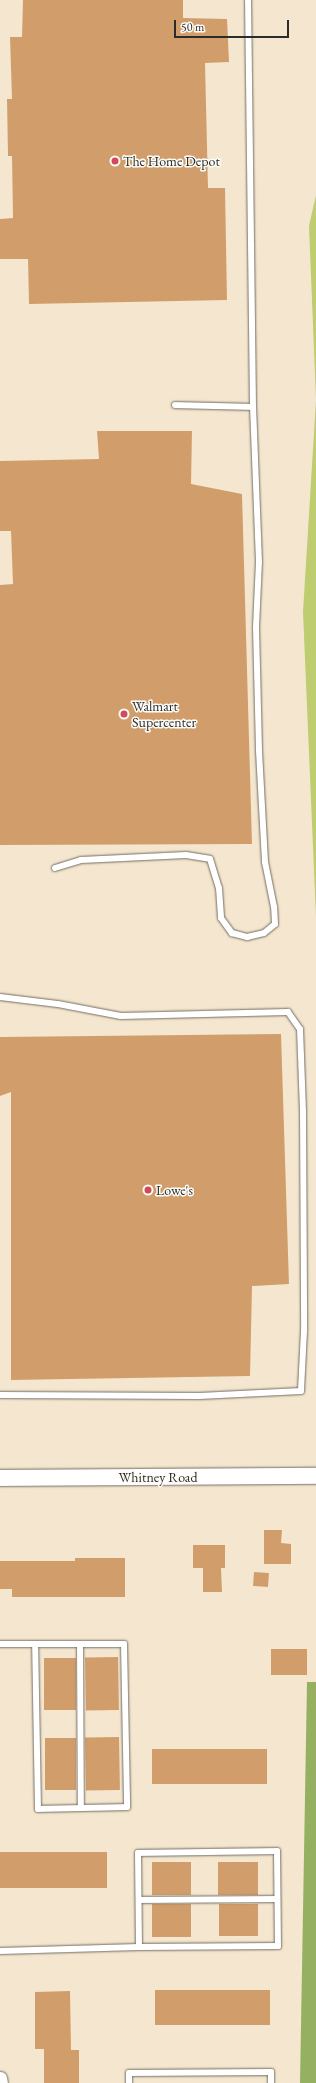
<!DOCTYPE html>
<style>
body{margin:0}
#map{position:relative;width:316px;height:2083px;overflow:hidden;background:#f5e7cf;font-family:"EB Garamond",serif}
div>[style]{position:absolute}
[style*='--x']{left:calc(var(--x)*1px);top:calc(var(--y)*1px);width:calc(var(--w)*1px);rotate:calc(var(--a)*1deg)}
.green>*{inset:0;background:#bdcd6f}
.forest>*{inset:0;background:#96b062}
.building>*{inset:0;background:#d19e6b;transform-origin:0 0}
.roads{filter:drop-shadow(0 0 1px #726d64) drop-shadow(0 0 1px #726d64)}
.service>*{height:6px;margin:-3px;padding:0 3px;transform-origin:3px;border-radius:3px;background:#fff}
.minor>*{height:13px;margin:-6.5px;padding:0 6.5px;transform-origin:6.5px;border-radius:6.5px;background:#fff}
.tertiary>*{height:16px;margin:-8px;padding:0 8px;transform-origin:8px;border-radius:8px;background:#fff}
.dots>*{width:11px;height:11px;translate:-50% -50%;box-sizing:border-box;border:2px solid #fdfcf7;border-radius:50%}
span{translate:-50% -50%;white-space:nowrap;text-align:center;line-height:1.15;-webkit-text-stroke:3px #fdfcf7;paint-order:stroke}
.poi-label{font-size:14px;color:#2b2b2b}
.left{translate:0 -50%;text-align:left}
.street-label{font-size:14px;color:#2b2b2b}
.scale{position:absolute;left:174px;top:20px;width:115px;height:18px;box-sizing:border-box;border:2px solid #2b2b2b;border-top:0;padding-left:5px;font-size:12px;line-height:14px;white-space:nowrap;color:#2b2b2b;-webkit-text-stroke:3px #fdfcf7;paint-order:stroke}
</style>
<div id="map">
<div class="green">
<i style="clip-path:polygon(316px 195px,316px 399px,309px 226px)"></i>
<i style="clip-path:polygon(316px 400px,316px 917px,303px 612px)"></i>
</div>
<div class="forest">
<i style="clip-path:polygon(307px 1682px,316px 1682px,316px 2083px,300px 2083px)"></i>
</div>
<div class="building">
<i style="clip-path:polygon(23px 0,183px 0,183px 18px,227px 19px,229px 62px,205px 63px,208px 188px,225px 188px,227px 300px,29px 304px,28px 259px,0 259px,0 219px,13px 218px,12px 156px,8px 156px,7px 99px,12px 99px,10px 37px,22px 37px)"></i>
<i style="clip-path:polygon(97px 431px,192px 431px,191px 484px,242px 494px,252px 844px,0 845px,0 585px,13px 584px,11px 531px,0 531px,0 461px,99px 459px)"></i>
<i style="clip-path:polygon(281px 1034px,289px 1284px,252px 1286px,250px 1376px,11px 1380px,11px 1092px,0 1096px,0 1037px)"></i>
<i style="clip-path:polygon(264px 1530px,282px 1530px,281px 1543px,291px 1544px,291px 1564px,264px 1564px)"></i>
<i style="clip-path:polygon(193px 1545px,225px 1545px,225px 1568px,221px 1568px,222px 1592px,203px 1592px,203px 1568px,193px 1568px)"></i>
<i style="clip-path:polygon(75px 1558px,125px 1558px,125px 1597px,12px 1597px,12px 1589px,0 1589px,0 1561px,75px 1561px)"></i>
<i style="left:254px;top:1572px;width:15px;height:14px;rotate:4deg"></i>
<i style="left:307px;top:1649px;width:26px;height:36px;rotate:90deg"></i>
<i style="left:118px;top:1657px;width:53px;height:33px;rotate:89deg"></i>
<i style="left:44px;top:1658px;width:32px;height:52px"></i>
<i style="left:119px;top:1737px;width:53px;height:34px;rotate:89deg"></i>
<i style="left:76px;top:1738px;width:52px;height:31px;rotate:90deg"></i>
<i style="left:152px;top:1749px;width:115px;height:35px"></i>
<i style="left:0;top:1852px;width:107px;height:36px"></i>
<i style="left:152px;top:1862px;width:39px;height:33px"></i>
<i style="left:218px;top:1862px;width:40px;height:33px"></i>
<i style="left:152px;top:1904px;width:39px;height:33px"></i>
<i style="left:219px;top:1904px;width:39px;height:32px"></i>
<i style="left:270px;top:1990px;width:35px;height:115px;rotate:90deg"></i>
<i style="clip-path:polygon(70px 1991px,71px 2050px,79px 2050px,79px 2083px,44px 2083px,44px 2049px,35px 2049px,35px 1992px)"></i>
</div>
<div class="roads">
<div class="service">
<i style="--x:175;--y:405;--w:78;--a:1.5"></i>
<i style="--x:253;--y:407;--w:407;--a:-90.7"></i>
<i style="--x:55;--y:868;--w:27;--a:-17"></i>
<i style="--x:81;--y:860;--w:105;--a:-2.7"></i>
<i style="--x:186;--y:855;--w:24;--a:9"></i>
<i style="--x:210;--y:859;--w:30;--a:73"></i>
<i style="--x:219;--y:888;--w:30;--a:86"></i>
<i style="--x:221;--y:918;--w:19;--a:54"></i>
<i style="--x:232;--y:933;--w:16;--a:15"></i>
<i style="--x:247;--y:937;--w:17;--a:-13"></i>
<i style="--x:264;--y:933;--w:14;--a:-39"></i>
<i style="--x:275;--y:924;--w:17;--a:-93"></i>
<i style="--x:274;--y:907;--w:46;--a:-101.3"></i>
<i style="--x:265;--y:862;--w:112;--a:-93.1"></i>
<i style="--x:259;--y:750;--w:123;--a:-91.4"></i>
<i style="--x:256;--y:627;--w:65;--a:-87.4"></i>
<i style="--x:259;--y:562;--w:155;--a:-92.2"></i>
<i style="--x:0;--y:997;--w:58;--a:6.9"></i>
<i style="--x:58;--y:1004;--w:64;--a:10.8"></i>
<i style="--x:121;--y:1016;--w:167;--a:-1.4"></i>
<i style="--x:288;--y:1012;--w:21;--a:55"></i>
<i style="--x:300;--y:1029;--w:83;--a:87.9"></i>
<i style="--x:303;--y:1112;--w:219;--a:89.7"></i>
<i style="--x:304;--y:1331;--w:60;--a:92.9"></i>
<i style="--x:301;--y:1391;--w:102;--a:177.2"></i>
<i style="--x:199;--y:1396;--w:199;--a:-179.7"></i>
<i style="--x:0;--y:1644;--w:124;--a:0"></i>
<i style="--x:124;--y:1644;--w:163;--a:88.9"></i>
<i style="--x:127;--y:1807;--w:89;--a:178.7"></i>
<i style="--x:38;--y:1809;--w:165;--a:-91"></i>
<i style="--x:80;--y:1644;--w:164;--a:89.7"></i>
<i style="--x:139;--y:1900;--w:138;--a:-0.4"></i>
<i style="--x:0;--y:1951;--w:139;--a:-1.6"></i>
<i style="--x:139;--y:1947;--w:139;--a:-0.4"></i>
<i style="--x:278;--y:1946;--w:95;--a:-90.6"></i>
<i style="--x:277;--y:1851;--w:139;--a:179.2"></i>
<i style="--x:138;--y:1853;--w:94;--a:89.4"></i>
<i style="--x:129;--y:2083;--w:10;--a:-90"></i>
<i style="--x:129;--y:2073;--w:142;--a:-0.4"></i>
<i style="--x:271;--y:2072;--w:11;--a:90"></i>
</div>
<div class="minor">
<i style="--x:0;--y:2078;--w:5;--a:79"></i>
</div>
<div class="tertiary">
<i style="--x:0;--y:1478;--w:316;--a:-0.4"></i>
</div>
</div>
<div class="dots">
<i style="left:115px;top:161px;background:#d1495b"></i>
<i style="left:124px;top:714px;background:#d1495b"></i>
<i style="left:148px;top:1190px;background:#d1495b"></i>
</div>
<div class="poi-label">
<span class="left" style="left:123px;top:161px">The Home Depot</span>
<span class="left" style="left:132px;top:714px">Walmart<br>Supercenter</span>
<span class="left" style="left:156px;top:1190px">Lowe's</span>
</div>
<div class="street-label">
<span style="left:158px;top:1477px">Whitney Road</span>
</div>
<div class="scale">50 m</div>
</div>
